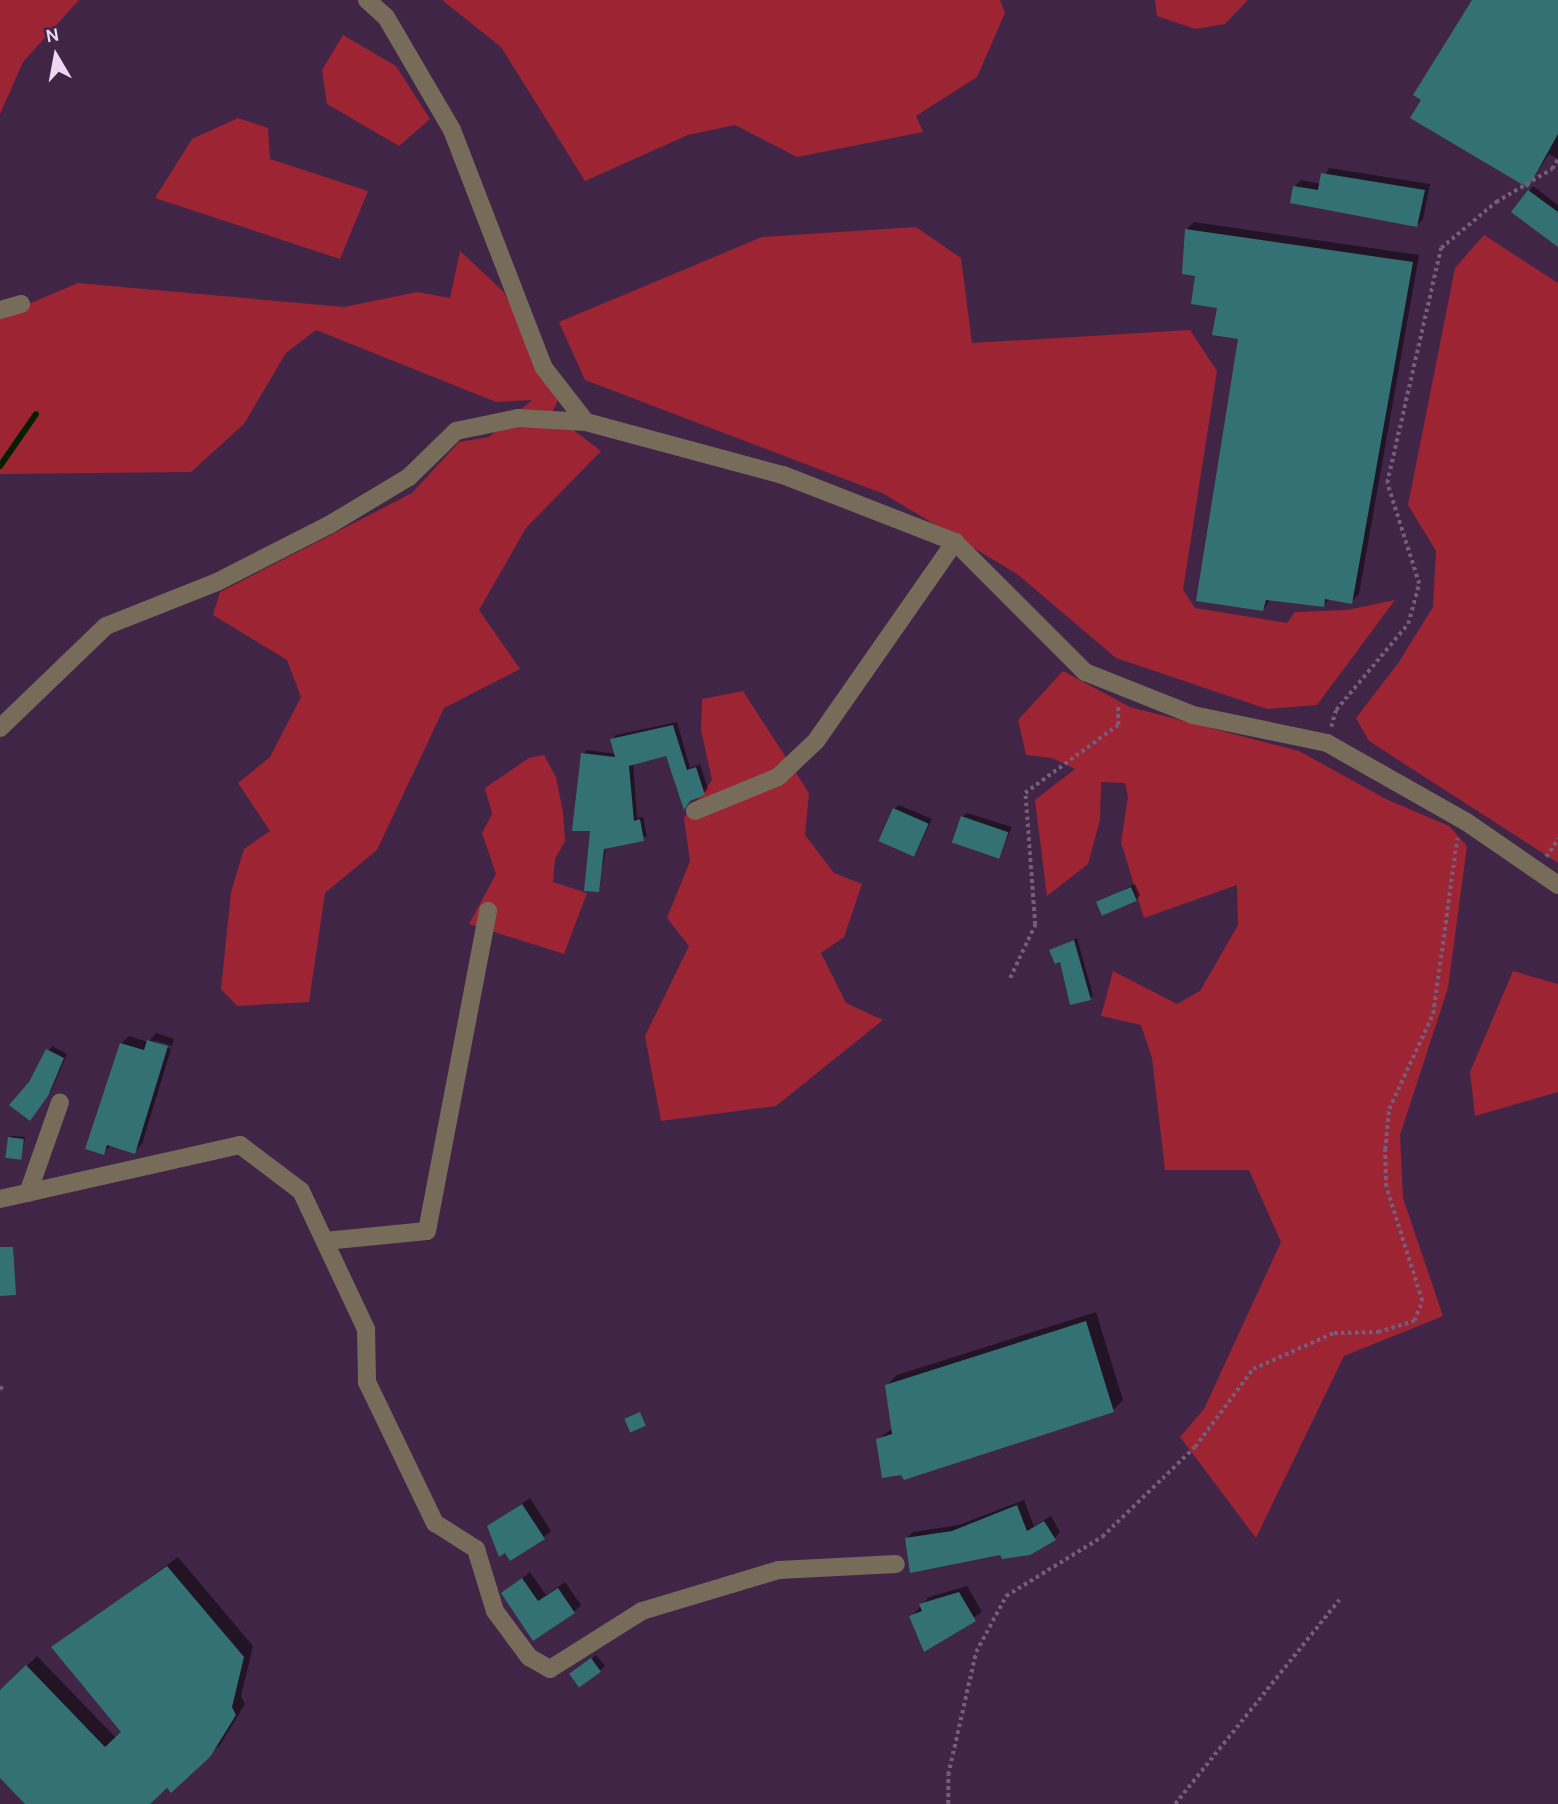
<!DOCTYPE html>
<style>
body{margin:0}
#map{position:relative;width:1558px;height:1804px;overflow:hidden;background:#402547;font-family:Karla,sans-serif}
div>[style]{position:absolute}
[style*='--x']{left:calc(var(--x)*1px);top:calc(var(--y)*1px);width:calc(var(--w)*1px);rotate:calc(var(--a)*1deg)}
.green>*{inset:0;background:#9c2433}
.shadow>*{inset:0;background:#0007}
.stream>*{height:6px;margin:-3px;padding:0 3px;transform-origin:3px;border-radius:3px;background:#061f01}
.building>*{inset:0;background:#337174;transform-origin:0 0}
.path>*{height:3.5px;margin-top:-1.75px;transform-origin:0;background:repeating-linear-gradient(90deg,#755d7b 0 3.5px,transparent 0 7px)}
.minor>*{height:18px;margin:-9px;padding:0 9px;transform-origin:9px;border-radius:9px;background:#776c59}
span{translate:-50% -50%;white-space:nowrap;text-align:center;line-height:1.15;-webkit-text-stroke:5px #402547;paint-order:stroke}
.north{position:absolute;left:21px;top:21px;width:70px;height:70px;-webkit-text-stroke:5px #402547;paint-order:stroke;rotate:350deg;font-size:19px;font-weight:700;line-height:28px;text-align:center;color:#ead9ef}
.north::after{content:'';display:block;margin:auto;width:24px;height:32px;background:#ead9ef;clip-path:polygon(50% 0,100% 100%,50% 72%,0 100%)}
</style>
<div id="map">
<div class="green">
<i style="clip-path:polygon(0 0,79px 0,23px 62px,0 114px)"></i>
<i style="clip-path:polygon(442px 0,1000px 0,1005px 13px,977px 77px,916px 116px,923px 132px,797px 157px,735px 125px,688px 135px,585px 181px,501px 47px)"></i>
<i style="clip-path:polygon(1155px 0,1248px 0,1225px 24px,1195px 29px,1157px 16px)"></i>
<i style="clip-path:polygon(343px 35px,396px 66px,430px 119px,399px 146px,327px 104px,322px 70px)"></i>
<i style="clip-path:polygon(238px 118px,268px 128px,270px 159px,368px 191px,340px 259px,155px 198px,192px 139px)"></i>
<i style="clip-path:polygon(916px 227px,961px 258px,972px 343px,1190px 330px,1217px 371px,1183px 590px,1195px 608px,1287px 623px,1295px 612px,1347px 610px,1395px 600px,1317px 705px,1267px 709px,1116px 658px,1017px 574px,884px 494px,585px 380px,559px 322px,762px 237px)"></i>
<i style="clip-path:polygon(1484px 235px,1558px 283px,1558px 863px,1369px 741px,1356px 718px,1399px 662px,1433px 607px,1436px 551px,1408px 505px,1455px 268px)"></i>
<i style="clip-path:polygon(460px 251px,503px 291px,559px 397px,552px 414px,601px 451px,526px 528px,479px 610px,520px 669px,444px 708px,377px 850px,325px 893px,309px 1002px,237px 1006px,221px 989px,231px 892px,244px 849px,270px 831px,238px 783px,270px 757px,301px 697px,287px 660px,213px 615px,220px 592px,412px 493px,459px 442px,489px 437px,532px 400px,496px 402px,316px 330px,286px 353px,244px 424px,191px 472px,0 474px,0 316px,78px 283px,344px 307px,417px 292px,450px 298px)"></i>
<i style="clip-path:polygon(1063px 671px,1130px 707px,1299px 751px,1386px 799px,1449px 826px,1467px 846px,1448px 988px,1400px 1135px,1403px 1198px,1443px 1316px,1344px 1356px,1256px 1538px,1180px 1437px,1204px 1409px,1281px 1242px,1249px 1170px,1165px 1170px,1152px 1058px,1141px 1025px,1101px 1016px,1113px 971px,1177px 1004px,1200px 991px,1238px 925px,1237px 885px,1144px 918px,1121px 842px,1128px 797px,1125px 783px,1101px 782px,1100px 820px,1088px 864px,1047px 896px,1035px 800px,1075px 769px,1052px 758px,1026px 755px,1018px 720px)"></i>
<i style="clip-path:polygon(743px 691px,809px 793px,805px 835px,834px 873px,862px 884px,844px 937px,821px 953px,846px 1003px,883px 1020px,776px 1106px,661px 1121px,645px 1036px,689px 946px,667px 918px,690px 861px,684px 818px,712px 780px,701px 730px,702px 699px)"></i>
<i style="clip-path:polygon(544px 755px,556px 777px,563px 812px,565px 841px,555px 859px,553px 882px,587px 893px,564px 954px,469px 924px,496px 874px,482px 833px,492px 814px,485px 788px,529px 758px)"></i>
<i style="clip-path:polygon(1513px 971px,1558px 984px,1558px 1092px,1475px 1116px,1470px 1072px)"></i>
</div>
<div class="shadow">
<i style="clip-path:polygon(1475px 0,1558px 0,1558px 159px,1549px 154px,1528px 186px,1415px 94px)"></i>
<i style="clip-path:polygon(1329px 168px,1430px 184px,1423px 219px,1417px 225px,1295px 186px,1301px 180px,1321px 184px)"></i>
<i style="clip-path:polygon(1533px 186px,1558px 205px,1558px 244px,1529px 191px)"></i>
<i style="clip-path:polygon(1194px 222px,1419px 255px,1359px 594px,1351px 602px,1330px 598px,1323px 605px,1271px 598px,1263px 610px,1240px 338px,1197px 275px,1186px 230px)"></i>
<i style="clip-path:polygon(677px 722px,690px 768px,700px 764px,708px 789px,704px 793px,667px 754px,633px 763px,637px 818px,643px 817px,647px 836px,606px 847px,598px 891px,583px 754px,587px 750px,616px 754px,612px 739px,616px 735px)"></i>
<i style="clip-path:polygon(899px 805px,932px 819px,915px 855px,894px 809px)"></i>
<i style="clip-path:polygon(967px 813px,1012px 827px,999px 855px,962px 817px)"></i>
<i style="clip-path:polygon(1135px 884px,1140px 895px,1136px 900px,1098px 903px)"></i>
<i style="clip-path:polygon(1077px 938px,1093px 995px,1090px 998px,1051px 951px)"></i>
<i style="clip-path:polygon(156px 1033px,174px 1039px,172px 1046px,151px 1039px,171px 1049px,142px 1144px,134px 1152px,111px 1145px,103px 1153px,121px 1044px,129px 1036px,148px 1042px,149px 1041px)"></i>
<i style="clip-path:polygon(52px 1046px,67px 1054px,52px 1089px,35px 1114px,31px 1083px)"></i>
<i style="clip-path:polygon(11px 1136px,25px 1137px,21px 1158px,10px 1138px)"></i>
<i style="clip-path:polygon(1096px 1312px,1123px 1400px,1113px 1410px,902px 1473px,877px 1440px,893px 1428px,886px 1386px,897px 1375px)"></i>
<i style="clip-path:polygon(530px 1498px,551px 1531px,543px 1538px,500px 1554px,489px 1526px)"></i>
<i style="clip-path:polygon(1024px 1500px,1034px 1526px,1051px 1516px,1060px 1532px,1055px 1538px,1001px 1553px,907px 1538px,913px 1532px,959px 1525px)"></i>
<i style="clip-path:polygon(178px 1557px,253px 1646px,241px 1696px,245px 1704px,220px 1745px,148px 1804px,27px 1804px,0 1776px,0 1692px,37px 1656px,116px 1738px,123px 1732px,54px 1647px)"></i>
<i style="clip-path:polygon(530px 1572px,546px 1595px,565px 1582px,581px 1605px,574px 1612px,504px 1593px)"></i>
<i style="clip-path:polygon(967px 1586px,982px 1612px,925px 1650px,911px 1617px,929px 1597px)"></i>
<i style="clip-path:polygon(596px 1655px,605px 1666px,581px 1686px,576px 1671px)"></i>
</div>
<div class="stream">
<i style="--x:0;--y:466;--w:63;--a:-55.3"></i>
</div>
<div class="building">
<i style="clip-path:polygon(1472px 0,1558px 0,1558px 134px,1528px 188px,1410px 118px,1421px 100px,1413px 95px)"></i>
<i style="clip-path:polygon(1321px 173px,1425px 190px,1417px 227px,1290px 203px,1293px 186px,1318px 190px)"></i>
<i style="clip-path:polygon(1528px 190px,1558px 212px,1558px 247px,1511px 212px)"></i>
<i style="clip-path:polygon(1185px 229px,1413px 262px,1352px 604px,1325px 599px,1324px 607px,1266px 600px,1263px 611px,1196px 601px,1238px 339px,1212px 335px,1217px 308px,1191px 304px,1195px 276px,1182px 274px)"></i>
<i style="clip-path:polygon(673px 725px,687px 770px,696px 767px,705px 795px,690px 801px,684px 810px,666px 756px,629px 766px,634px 821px,640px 819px,644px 841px,604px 849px,599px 892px,584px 891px,590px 831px,572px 831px,581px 753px,615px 757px,610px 739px)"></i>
<i style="left:893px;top:808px;width:39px;height:36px;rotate:24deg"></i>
<i style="left:961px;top:816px;width:50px;height:28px;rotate:19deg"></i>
<i style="left:1131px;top:887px;width:15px;height:38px;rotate:67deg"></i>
<i style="clip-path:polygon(1074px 940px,1091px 1000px,1070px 1005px,1060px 962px,1055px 964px,1049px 950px)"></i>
<i style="clip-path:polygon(147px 1040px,168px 1046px,135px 1154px,107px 1145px,104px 1155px,85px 1149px,120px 1043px,144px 1050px)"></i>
<i style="clip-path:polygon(46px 1049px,64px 1058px,48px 1096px,30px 1121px,9px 1105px,29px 1082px)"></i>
<i style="left:8px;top:1137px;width:16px;height:21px;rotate:7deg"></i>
<i style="clip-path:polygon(0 1247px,13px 1247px,16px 1295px,0 1296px)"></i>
<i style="clip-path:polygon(1086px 1321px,1114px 1412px,904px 1480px,901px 1475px,882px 1478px,876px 1439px,892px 1434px,885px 1385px)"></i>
<i style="left:640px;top:1412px;width:15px;height:17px;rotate:67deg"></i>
<i style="clip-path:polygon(522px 1504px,545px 1539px,510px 1561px,505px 1553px,499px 1557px,487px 1526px)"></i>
<i style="clip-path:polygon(1017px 1505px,1027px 1531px,1044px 1521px,1056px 1540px,1030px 1555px,1002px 1559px,1000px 1555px,910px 1573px,905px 1538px,952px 1531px)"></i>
<i style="clip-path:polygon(167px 1566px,244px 1657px,232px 1707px,236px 1715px,210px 1757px,171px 1793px,167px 1788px,150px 1804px,25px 1804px,0 1778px,0 1690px,26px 1665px,105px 1747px,121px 1732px,51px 1647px)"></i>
<i style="clip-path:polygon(522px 1578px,538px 1601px,558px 1588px,575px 1613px,533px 1641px,501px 1593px)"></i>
<i style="clip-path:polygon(959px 1592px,976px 1621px,924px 1652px,909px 1616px,922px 1611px,919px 1604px)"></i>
<i style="left:591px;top:1658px;width:17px;height:27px;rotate:54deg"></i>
</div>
<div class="path">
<i style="--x:1331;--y:727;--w:18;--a:-74"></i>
<i style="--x:1336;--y:710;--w:112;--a:-50.1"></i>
<i style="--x:1408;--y:624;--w:41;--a:-74.6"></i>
<i style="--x:1419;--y:584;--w:106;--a:-107.6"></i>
<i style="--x:1387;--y:483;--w:241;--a:-77.1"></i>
<i style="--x:1441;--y:248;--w:72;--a:-39.9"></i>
<i style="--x:1496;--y:202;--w:65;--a:-30.5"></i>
<i style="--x:1552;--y:169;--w:12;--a:-59"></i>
<i style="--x:1546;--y:857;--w:22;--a:-56"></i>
<i style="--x:1010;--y:978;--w:59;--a:-64.7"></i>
<i style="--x:1035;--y:925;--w:132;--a:-94.3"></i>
<i style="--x:1025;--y:793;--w:115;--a:-36.2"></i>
<i style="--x:1118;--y:725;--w:20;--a:-90"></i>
<i style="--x:0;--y:1387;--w:5;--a:37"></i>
<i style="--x:948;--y:1804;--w:29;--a:-90"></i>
<i style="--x:948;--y:1775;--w:126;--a:-77.2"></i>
<i style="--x:976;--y:1652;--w:64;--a:-61.8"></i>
<i style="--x:1006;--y:1596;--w:113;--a:-31.6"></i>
<i style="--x:1102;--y:1537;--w:129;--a:-44.1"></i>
<i style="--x:1195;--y:1447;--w:97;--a:-53.4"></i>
<i style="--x:1253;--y:1369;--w:89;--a:-24"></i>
<i style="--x:1334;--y:1333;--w:44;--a:-1.3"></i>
<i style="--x:1378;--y:1332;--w:38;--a:-17"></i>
<i style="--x:1414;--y:1321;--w:22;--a:-68"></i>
<i style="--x:1422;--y:1301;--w:120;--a:-107.5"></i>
<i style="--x:1386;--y:1187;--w:37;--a:-92"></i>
<i style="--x:1385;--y:1150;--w:41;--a:-84.4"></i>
<i style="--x:1389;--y:1109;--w:105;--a:-65.1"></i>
<i style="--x:1433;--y:1014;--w:177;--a:-82.2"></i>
<i style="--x:1175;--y:1804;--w:262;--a:-51.2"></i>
</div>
<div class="minor">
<i style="--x:367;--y:0;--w:25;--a:42"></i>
<i style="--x:386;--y:17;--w:131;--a:59.7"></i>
<i style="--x:452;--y:130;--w:255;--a:68.9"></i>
<i style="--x:544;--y:368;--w:68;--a:52.1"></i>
<i style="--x:586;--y:422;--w:204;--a:15.1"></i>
<i style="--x:783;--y:475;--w:185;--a:21.3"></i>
<i style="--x:955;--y:542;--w:184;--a:45"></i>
<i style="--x:1085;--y:672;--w:116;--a:21.7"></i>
<i style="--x:1193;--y:715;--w:137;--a:11.8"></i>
<i style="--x:1327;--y:743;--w:159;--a:29.5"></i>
<i style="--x:1465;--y:821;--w:113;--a:34.5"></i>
<i style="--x:0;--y:310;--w:22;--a:-16"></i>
<i style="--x:0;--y:728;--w:147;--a:-43.9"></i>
<i style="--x:106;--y:626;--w:119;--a:-21.6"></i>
<i style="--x:217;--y:582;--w:126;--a:-27"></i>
<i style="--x:329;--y:525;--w:93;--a:-31"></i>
<i style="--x:409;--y:477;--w:66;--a:-44.4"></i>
<i style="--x:456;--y:431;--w:63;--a:-11.8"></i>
<i style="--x:518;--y:418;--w:68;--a:3.4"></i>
<i style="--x:695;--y:811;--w:90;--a:-22.3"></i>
<i style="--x:778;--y:777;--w:52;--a:-43.5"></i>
<i style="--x:816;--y:741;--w:243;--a:-55.1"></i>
<i style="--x:28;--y:1193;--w:96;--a:-70.6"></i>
<i style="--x:0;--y:1199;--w:246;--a:-12.7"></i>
<i style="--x:240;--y:1145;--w:76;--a:37"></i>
<i style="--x:301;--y:1191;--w:153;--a:64.8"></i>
<i style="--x:366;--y:1329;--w:53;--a:88.9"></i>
<i style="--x:367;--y:1382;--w:157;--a:64.3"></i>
<i style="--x:435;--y:1523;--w:49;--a:32.4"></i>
<i style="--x:476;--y:1549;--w:65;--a:73"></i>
<i style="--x:495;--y:1611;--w:57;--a:53.5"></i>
<i style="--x:529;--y:1657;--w:24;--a:30"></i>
<i style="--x:550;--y:1669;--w:109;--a:-32.2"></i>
<i style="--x:642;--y:1611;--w:143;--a:-16.7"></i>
<i style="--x:779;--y:1570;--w:117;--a:-2.9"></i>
<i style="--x:325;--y:1241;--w:102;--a:-5.6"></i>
<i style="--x:427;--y:1231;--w:326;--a:-79.2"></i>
</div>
<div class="north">N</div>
</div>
